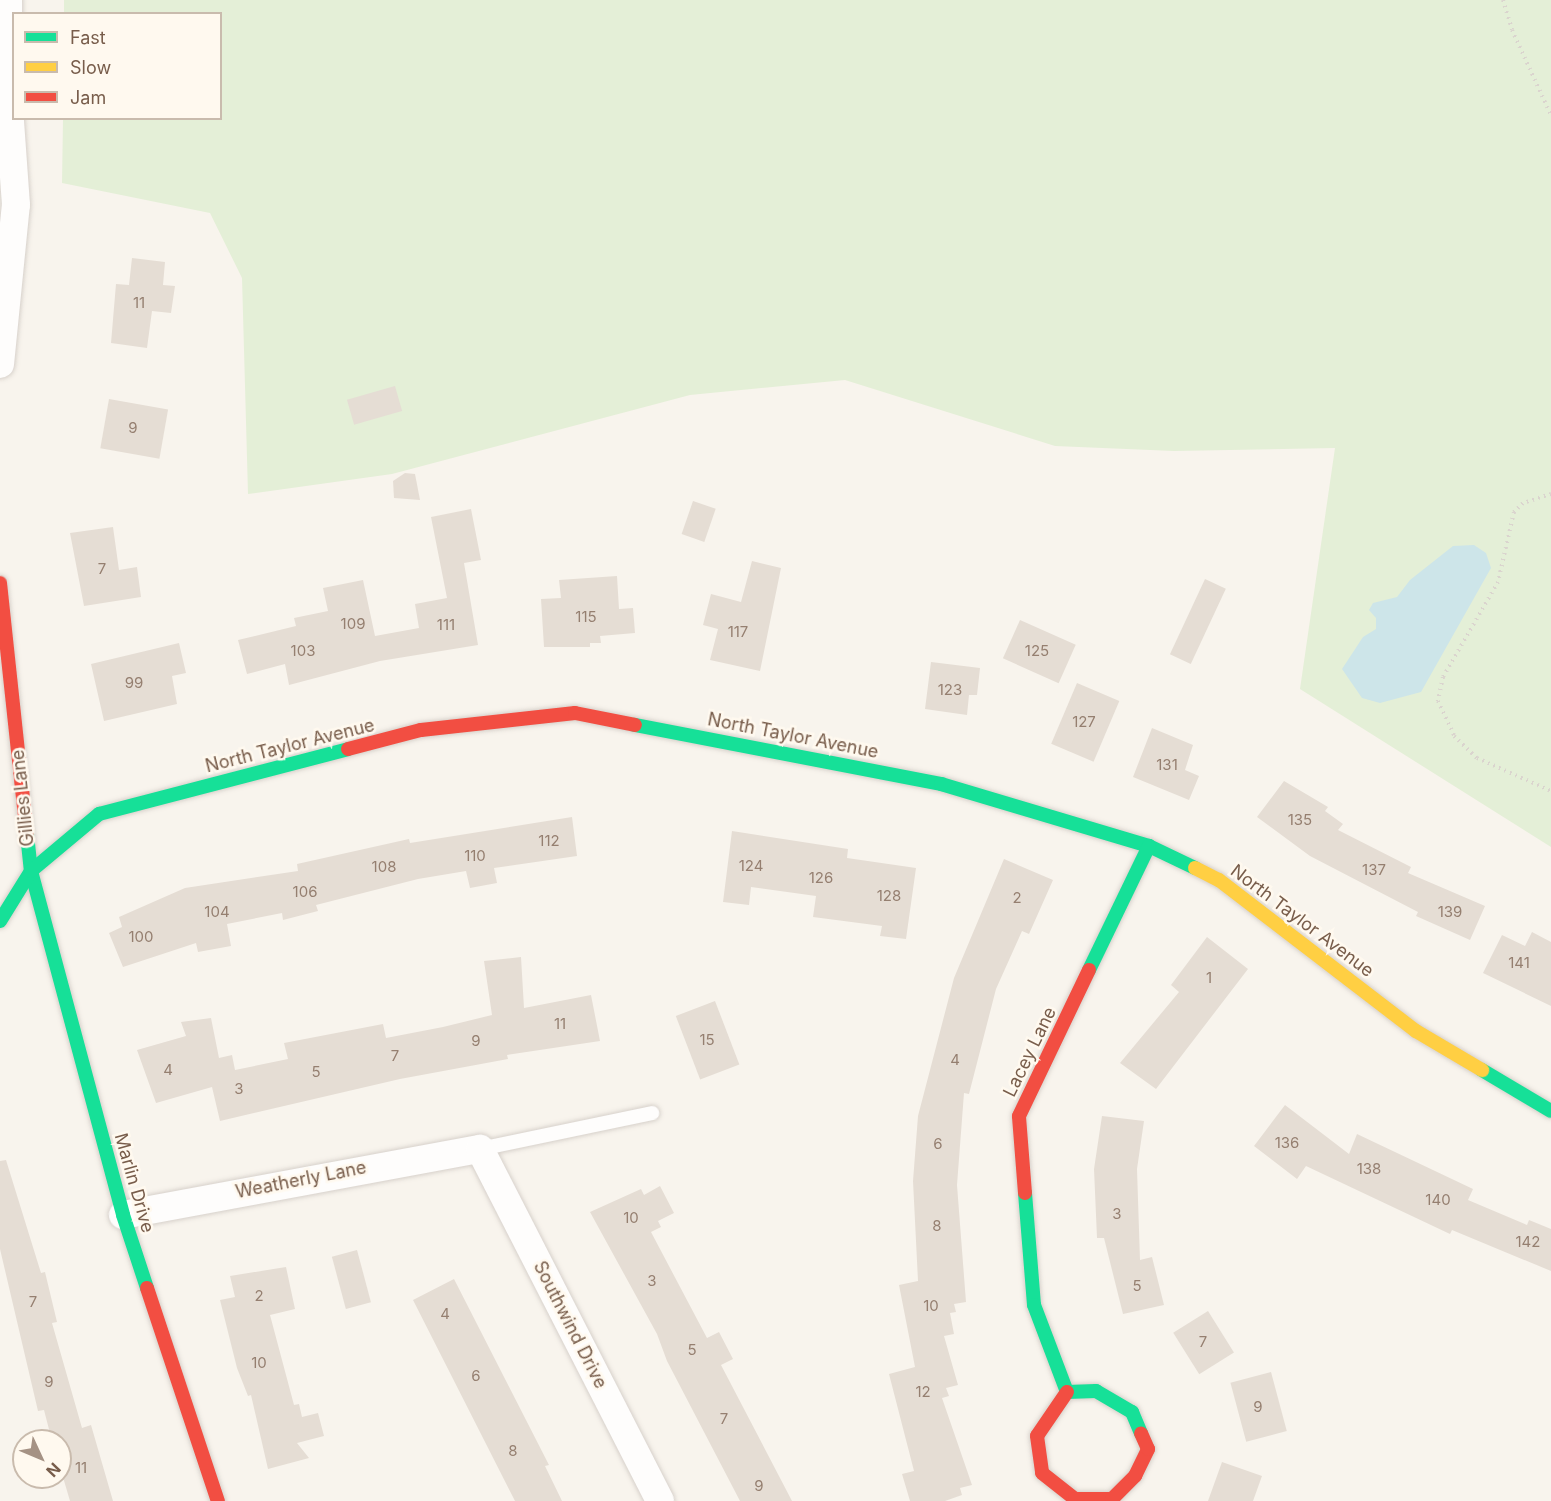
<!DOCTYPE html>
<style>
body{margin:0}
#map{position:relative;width:1551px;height:1501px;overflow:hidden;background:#f8f4ed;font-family:Inter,sans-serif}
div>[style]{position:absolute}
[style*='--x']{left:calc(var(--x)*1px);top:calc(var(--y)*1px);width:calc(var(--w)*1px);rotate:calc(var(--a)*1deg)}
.green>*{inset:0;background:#e4efd7}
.water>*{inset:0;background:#cde5e9}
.building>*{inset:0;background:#e5ddd4;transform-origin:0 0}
.path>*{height:4px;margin-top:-2px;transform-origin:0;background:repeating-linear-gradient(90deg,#dad4ce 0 1.5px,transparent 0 6px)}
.roads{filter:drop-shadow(0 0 2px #d7d1cb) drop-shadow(0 0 2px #d7d1cb)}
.lane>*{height:14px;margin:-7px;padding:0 7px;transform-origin:7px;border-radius:7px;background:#fefdfc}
.street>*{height:28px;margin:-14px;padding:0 14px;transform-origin:14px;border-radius:14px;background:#fefdfc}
.fast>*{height:14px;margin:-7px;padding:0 7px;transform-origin:7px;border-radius:7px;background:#16e098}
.slow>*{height:14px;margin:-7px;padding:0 7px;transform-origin:7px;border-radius:7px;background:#ffcf43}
.jam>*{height:14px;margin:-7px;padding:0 7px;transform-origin:7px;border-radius:7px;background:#f24e42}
span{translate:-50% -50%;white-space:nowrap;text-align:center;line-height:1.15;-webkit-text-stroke:5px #fff9ef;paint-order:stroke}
.number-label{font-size:15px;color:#957f70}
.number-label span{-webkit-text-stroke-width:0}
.street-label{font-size:18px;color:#785d4b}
.legend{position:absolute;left:12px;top:12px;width:210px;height:108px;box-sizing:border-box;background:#fff9ef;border:2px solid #c9bbad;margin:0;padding:8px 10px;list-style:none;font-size:18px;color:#785d4b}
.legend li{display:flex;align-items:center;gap:12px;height:30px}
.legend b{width:30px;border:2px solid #c9bbad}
.north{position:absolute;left:12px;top:1429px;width:60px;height:60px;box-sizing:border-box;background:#fff9ef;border:2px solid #c9bbad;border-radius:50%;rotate:134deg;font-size:16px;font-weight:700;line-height:24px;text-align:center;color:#785d4b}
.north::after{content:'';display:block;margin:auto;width:21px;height:27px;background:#a59284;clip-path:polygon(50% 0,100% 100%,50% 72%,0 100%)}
</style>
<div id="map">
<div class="green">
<i style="clip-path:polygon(64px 0,1551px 0,1551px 847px,1300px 689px,1335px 448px,1174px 451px,1055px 446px,845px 380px,690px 395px,392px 474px,248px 494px,242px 278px,210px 213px,62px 183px,63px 119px,220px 118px,220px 14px,64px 13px)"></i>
</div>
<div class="water">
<i style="clip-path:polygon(1474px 545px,1486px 553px,1491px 568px,1421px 692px,1380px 703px,1362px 698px,1342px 669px,1363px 637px,1376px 629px,1376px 618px,1369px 610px,1373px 603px,1397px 597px,1410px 580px,1453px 546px)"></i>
</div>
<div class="building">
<i style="clip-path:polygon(132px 258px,165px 262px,163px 285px,175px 286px,171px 313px,152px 311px,147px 348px,111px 343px,116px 284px,129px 285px)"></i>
<i style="left:395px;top:386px;width:26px;height:50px;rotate:74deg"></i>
<i style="left:109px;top:399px;width:60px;height:50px;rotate:10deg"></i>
<i style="clip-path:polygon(405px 473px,415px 474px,420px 500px,394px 498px,393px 481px)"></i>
<i style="left:693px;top:501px;width:24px;height:35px;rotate:19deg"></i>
<i style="clip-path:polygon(471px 509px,481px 560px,464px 563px,478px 645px,380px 661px,289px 685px,285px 664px,247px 674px,238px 640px,296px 626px,294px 618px,328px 611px,323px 588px,363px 580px,375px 636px,419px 628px,415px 604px,447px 598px,431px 517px)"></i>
<i style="clip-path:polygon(113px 527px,119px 570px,137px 567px,141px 597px,84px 606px,70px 533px)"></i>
<i style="clip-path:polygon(752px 561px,781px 568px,760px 671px,710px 660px,718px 629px,703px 625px,711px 594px,741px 602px)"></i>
<i style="clip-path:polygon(617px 576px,619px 609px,633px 608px,635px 633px,600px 636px,601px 643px,590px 643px,590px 647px,544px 647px,541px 599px,561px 598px,559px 580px)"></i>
<i style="left:1205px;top:579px;width:23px;height:83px;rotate:25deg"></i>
<i style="left:1020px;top:620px;width:61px;height:42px;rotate:24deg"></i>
<i style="clip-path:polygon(179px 643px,186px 673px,172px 676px,177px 704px,104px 721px,91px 664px)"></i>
<i style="clip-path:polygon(931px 662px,980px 668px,977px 695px,969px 695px,967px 715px,925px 709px)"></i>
<i style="left:1077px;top:683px;width:46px;height:66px;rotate:23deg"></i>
<i style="clip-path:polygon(1152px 728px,1193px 745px,1185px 770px,1199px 776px,1189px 800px,1133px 777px)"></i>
<i style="clip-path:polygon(1284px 781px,1328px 807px,1325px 811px,1343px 824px,1338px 830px,1411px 867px,1408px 873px,1485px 906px,1470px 940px,1416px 916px,1418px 912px,1310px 856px,1257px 817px)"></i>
<i style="clip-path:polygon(572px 817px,577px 856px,494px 868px,497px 883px,470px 888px,466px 871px,418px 879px,316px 905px,318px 911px,283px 920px,282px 913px,227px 924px,231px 946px,198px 952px,196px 943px,123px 967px,109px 933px,122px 927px,119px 917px,185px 888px,298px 871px,297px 864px,409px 839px,410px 843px)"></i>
<i style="clip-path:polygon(732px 831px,848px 849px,847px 858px,916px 868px,906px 939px,880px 936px,882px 926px,813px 917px,816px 896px,751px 887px,749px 905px,723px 902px)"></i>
<i style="clip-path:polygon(1004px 859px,1053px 880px,1029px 934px,1022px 931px,996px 989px,969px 1094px,964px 1093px,957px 1185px,966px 1302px,954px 1304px,956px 1312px,950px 1313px,954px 1334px,944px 1336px,958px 1385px,946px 1388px,949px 1396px,942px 1398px,972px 1485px,960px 1488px,962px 1495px,945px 1501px,910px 1501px,902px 1474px,914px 1471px,889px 1374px,915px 1367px,899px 1285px,918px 1281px,913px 1181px,918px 1116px,954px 978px)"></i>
<i style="clip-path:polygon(1532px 932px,1551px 942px,1551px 1006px,1483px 973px,1502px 935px,1525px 946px)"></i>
<i style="clip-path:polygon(1207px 937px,1248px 969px,1156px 1089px,1120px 1063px,1179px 992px,1171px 985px)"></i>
<i style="clip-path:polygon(521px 957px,524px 1008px,591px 995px,600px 1041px,507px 1055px,508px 1059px,400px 1079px,220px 1121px,212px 1087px,156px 1103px,137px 1050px,186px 1036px,181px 1022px,211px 1018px,219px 1058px,232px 1055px,235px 1070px,288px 1059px,284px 1043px,383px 1024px,386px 1038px,443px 1027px,492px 1015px,484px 961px)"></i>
<i style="left:715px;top:1001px;width:68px;height:42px;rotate:69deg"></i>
<i style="clip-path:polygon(1285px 1105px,1349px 1154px,1357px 1134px,1473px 1189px,1468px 1200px,1527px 1225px,1529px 1220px,1551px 1229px,1551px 1271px,1452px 1230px,1450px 1234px,1306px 1166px,1297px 1179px,1254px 1146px)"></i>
<i style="clip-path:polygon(1102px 1116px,1144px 1121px,1137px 1169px,1140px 1260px,1152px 1257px,1164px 1305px,1123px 1314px,1104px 1238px,1097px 1238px,1094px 1169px)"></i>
<i style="clip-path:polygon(6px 1160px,41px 1273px,45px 1272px,57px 1322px,52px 1323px,82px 1428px,91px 1425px,113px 1501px,70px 1501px,60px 1467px,60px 1441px,52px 1441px,44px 1410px,38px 1411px,0 1249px,0 1161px)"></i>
<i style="clip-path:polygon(660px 1186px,674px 1213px,658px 1221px,661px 1227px,651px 1232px,707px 1338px,719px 1332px,733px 1359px,721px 1365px,792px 1501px,740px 1501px,667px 1361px,657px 1334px,590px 1212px,641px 1189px,644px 1195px)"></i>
<i style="left:357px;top:1250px;width:54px;height:26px;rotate:75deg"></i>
<i style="clip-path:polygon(286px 1267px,295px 1309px,270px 1315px,294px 1405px,299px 1404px,302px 1417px,318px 1413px,324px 1436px,297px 1443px,309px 1458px,268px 1469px,251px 1395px,248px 1396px,237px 1368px,220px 1300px,235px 1297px,230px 1276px)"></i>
<i style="clip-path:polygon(454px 1279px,549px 1465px,545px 1466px,562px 1501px,515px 1501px,413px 1300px)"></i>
<i style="left:1208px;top:1311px;width:49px;height:41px;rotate:58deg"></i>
<i style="left:1271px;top:1372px;width:61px;height:42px;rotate:75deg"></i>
<i style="clip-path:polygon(1222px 1462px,1262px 1476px,1253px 1501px,1208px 1501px)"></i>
</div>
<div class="path">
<i style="--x:1503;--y:0;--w:31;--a:73"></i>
<i style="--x:1512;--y:30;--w:94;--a:65.4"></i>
<i style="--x:1551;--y:494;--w:29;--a:162"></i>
<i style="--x:1523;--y:503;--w:13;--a:135"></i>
<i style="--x:1514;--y:512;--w:72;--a:102.9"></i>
<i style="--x:1498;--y:582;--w:110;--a:120.1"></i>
<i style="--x:1443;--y:677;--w:25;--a:102"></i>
<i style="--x:1438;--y:701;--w:38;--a:65"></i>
<i style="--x:1454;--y:736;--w:32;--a:44"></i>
<i style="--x:1477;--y:758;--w:81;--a:24"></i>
</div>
<div class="roads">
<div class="lane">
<i style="--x:480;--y:1149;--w:176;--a:-11.8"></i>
</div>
<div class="street">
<i style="--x:0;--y:364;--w:160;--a:-84.3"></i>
<i style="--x:16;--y:205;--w:111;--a:-94.1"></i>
<i style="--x:8;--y:94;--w:94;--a:-90"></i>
<i style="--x:123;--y:1215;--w:363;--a:-10.5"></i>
<i style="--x:480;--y:1149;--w:395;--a:62.9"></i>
</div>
<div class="fast">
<i style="--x:635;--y:725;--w:312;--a:10.9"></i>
<i style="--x:941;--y:784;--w:217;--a:16.6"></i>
<i style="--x:1149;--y:846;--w:51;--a:25.6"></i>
<i style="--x:27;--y:834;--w:37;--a:84"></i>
<i style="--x:31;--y:871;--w:356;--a:75"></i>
<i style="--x:123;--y:1215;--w:77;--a:71.8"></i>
<i style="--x:0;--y:921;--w:59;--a:-58.2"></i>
<i style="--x:31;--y:871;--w:89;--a:-40"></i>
<i style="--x:99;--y:814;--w:257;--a:-14.6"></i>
<i style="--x:1089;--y:970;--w:138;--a:-64.2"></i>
<i style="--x:1482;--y:1070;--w:80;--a:30.7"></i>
<i style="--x:1025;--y:1193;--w:112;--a:85.4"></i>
<i style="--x:1034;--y:1305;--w:93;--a:69.2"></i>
<i style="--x:1067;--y:1392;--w:29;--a:-2"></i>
<i style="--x:1096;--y:1391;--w:42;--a:30.3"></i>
<i style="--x:1132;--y:1412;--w:23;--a:67"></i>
</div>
<div class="slow">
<i style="--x:1195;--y:868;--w:27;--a:27"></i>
<i style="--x:1219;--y:880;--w:248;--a:37.5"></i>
<i style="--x:1416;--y:1031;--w:77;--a:30.6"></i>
</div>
<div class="jam">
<i style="--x:0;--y:583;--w:252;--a:83.9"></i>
<i style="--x:348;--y:749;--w:75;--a:-14.6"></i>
<i style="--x:421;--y:730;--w:155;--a:-6.3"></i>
<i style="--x:575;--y:713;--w:61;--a:11.3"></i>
<i style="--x:1025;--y:1193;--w:77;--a:-94.5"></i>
<i style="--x:1019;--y:1116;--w:162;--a:-64.4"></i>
<i style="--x:147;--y:1288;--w:225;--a:71.6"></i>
<i style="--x:1067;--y:1392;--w:53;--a:124.3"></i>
<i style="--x:1037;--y:1436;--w:37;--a:82"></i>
<i style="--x:1042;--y:1473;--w:42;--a:38.2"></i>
<i style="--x:1075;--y:1499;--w:37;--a:0"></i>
<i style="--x:1112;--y:1499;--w:33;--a:-45"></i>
<i style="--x:1135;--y:1476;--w:30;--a:-64"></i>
<i style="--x:1148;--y:1449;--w:17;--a:-114"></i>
</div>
</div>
<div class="number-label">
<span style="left:139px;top:303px">11</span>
<span style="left:133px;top:428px">9</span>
<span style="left:102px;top:569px">7</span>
<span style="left:586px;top:617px">115</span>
<span style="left:353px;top:624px">109</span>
<span style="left:446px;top:625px">111</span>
<span style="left:738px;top:632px">117</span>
<span style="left:303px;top:651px">103</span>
<span style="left:1037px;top:651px">125</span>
<span style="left:134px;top:683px">99</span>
<span style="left:950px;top:690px">123</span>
<span style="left:1084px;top:722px">127</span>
<span style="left:1167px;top:765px">131</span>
<span style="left:1300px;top:820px">135</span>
<span style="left:549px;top:841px">112</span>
<span style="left:475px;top:856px">110</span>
<span style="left:751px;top:866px">124</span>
<span style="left:384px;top:867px">108</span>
<span style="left:1374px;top:870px">137</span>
<span style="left:821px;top:878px">126</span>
<span style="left:305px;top:892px">106</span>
<span style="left:889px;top:896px">128</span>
<span style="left:1017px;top:898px">2</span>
<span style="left:217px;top:912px">104</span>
<span style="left:1450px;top:912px">139</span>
<span style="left:141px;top:937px">100</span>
<span style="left:1519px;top:963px">141</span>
<span style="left:1209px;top:978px">1</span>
<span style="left:560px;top:1024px">11</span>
<span style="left:707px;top:1040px">15</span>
<span style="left:476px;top:1041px">9</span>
<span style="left:395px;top:1056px">7</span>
<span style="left:955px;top:1060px">4</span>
<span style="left:168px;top:1070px">4</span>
<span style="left:316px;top:1072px">5</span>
<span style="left:239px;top:1089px">3</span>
<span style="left:1287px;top:1143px">136</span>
<span style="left:938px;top:1144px">6</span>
<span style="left:1369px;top:1169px">138</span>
<span style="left:1438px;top:1200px">140</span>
<span style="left:1117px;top:1214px">3</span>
<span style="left:631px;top:1218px">10</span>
<span style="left:937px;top:1226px">8</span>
<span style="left:1528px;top:1242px">142</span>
<span style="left:652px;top:1281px">3</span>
<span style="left:1137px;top:1286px">5</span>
<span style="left:259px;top:1296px">2</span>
<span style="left:33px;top:1302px">7</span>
<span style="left:931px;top:1306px">10</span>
<span style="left:445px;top:1314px">4</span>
<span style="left:1203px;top:1342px">7</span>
<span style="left:692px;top:1350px">5</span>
<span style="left:259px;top:1363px">10</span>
<span style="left:476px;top:1376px">6</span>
<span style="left:49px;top:1382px">9</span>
<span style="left:923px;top:1392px">12</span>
<span style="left:1258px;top:1407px">9</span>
<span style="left:724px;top:1419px">7</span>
<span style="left:513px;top:1451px">8</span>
<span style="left:81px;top:1468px">11</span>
<span style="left:759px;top:1486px">9</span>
</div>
<div class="street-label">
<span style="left:793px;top:736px;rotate:11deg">North Taylor Avenue</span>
<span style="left:290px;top:746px;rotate:-14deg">North Taylor Avenue</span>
<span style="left:23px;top:798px;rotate:-96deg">Gillies Lane</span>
<span style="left:1302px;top:921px;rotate:37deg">North Taylor Avenue</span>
<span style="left:1030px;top:1052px;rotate:-64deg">Lacey Lane</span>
<span style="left:301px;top:1180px;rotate:-11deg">Weatherly Lane</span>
<span style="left:134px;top:1183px;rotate:74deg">Marlin Drive</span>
<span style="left:570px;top:1325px;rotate:63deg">Southwind Drive</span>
</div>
<ul class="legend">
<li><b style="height:8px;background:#16e098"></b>Fast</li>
<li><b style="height:8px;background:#ffcf43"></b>Slow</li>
<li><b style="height:8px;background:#f24e42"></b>Jam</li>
</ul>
<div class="north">N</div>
</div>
